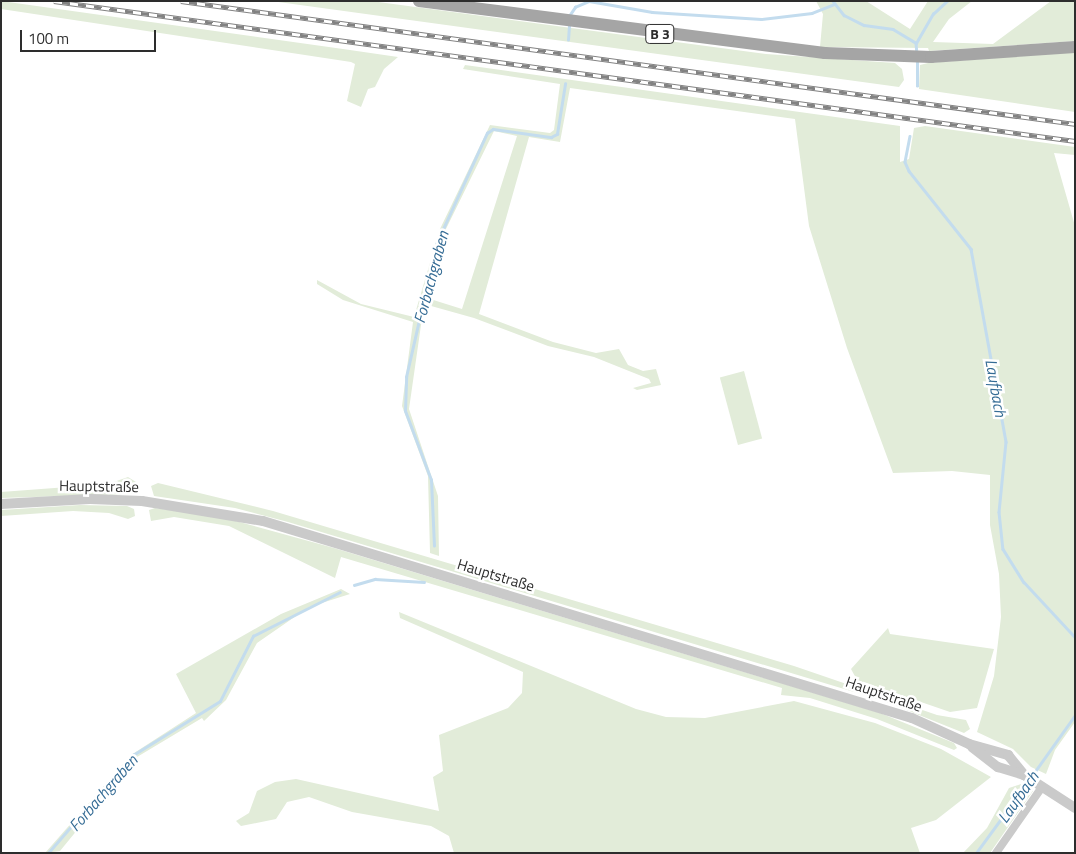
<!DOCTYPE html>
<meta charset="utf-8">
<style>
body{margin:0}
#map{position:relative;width:1076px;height:854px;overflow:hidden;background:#fff;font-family:"Titillium Web",sans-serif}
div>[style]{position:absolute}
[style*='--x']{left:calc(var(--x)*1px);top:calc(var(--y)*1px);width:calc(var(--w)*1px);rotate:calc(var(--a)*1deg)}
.green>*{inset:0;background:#e2ecd9;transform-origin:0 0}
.stream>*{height:2.5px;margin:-1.25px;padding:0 1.25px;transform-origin:1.25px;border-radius:1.25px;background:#c3dcee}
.minor>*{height:8px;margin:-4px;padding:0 4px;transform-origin:4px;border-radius:4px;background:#cacaca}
.tertiary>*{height:10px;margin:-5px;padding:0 5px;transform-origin:5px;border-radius:5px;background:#cacaca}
.primary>*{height:12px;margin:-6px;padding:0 6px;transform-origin:6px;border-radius:6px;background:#a5a5a5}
.rail>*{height:4.5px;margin-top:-2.25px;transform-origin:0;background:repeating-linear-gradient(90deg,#fff 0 8px,#828282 0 16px);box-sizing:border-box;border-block:1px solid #828282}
span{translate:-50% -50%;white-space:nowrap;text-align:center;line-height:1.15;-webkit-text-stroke:5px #fff;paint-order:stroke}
.shield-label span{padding:1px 4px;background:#fff;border:1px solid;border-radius:4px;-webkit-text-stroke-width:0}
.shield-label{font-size:14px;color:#2d2d2d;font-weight:700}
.street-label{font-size:15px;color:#2d2d2d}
.water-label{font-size:16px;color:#356c95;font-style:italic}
.frame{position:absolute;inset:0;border:2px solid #2d2d2d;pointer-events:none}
.scale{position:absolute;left:20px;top:30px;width:136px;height:22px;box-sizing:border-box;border:2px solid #2d2d2d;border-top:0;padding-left:6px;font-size:15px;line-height:18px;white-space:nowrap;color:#2d2d2d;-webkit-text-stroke:4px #fff;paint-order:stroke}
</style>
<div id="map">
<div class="green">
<i style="clip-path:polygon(1px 1px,343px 49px,398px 57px,384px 69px,375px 87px,368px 89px,361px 107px,347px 101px,355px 64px,351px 62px,1px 9px)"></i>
<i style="clip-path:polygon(271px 1px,371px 1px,766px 54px,895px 63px,902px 69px,904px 80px,899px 87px)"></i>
<i style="clip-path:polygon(866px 1px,910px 29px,928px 1px,972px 1px,949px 19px,933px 42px,993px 44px,1051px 1px,1075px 1px,1075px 41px,929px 51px,928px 48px,820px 47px,823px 14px,816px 1px)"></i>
<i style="clip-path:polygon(1075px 52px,1075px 112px,919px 89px,920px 65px,928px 63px)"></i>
<i style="clip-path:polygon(evenodd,465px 65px,900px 126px,900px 162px,909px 159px,914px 128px,925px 126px,1075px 147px,1075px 155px,1054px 153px,1075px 226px,1075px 722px,1055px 750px,1046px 774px,1031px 767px,1013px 749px,977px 732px,994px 676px,1001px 617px,999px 574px,990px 525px,990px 475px,952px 471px,893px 473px,847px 348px,809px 226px,795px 119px,570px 88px,560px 142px,529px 137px,479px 314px,553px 342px,596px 353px,619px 349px,628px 365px,643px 371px,656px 369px,661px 385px,637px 390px,633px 388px,651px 383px,649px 379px,594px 357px,548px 346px,474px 318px,424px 304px,409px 409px,438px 496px,439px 556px,430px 553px,428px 476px,402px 406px,413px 322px,343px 300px,317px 284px,317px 280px,361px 304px,414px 317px,440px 229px,490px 125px,550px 133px,554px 130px,560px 84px,463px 69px,465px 65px,494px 131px,517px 136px,462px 309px,427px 298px,444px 233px,494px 131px)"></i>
<i style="left:744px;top:371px;width:70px;height:25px;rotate:75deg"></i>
<i style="clip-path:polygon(128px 477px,136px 482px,131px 494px,1px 498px,1px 492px,108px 484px)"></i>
<i style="clip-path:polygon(158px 483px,273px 511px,794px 666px,937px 715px,966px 720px,970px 729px,964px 733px,884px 701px,288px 522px,235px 508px,154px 496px,151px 486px)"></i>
<i style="clip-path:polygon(80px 505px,127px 506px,134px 509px,135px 516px,128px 519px,109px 513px,73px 511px,1px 516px,1px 510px)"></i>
<i style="clip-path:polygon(155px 508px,221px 517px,334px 548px,880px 713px,954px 743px,957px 748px,954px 750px,877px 719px,810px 698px,781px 695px,782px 688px,341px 557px,335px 578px,229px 526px,174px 517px,151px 521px,149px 510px)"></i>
<i style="clip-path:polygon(341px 589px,350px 594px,309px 607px,257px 643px,226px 700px,204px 721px,202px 718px,137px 757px,60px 851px,45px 853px,131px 755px,196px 713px,176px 674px,281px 614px)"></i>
<i style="clip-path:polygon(399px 612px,636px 709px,666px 717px,705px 718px,794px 701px,875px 723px,941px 749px,991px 777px,936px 820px,911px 828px,920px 853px,454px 853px,449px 836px,431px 826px,352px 812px,309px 797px,287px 802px,276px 819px,241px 826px,236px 821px,249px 813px,257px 791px,275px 782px,296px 779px,439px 811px,433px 777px,443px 771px,439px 735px,508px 708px,522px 693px,523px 672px,400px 618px)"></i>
<i style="clip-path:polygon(888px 628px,890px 634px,994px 649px,977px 708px,950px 712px,857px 680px,851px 669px)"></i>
<i style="clip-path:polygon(1021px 784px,1033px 791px,990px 853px,963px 853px,987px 828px,1009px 788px)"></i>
</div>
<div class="stream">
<i style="--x:833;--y:1;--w:18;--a:52"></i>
<i style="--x:844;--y:15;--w:22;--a:27"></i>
<i style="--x:864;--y:25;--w:29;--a:8"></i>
<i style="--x:893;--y:29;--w:27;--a:31"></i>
<i style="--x:569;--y:16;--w:11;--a:-56"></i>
<i style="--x:575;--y:7;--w:15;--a:-23"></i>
<i style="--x:589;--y:1;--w:64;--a:9.9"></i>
<i style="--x:652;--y:12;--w:109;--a:3.7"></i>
<i style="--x:761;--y:19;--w:51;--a:-6.7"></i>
<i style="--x:812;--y:13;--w:24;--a:-22"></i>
<i style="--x:568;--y:40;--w:16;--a:-86"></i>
<i style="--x:916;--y:43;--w:34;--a:-60"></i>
<i style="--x:933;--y:14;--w:19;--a:-43"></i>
<i style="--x:916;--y:43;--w:11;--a:85"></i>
<i style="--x:917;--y:86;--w:24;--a:-90"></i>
<i style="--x:910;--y:136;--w:26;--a:101"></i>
<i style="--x:905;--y:162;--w:10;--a:66"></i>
<i style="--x:909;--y:171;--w:100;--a:51.5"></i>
<i style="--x:971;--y:249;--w:196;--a:79.7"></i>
<i style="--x:1006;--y:442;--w:70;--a:95.7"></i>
<i style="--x:999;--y:512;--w:37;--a:84"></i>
<i style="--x:1003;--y:549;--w:39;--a:58"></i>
<i style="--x:1024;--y:582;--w:75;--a:47.2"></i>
<i style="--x:434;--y:546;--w:66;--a:-92.6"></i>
<i style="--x:431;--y:480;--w:74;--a:-110.6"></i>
<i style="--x:405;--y:411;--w:34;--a:-88"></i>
<i style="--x:406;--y:377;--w:139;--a:-77.1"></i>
<i style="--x:437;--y:242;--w:120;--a:-65.4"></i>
<i style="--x:487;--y:133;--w:7;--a:-34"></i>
<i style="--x:493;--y:129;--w:59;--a:7.9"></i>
<i style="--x:551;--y:137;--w:7;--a:-27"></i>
<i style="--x:557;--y:134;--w:51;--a:-80.9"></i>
<i style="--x:354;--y:585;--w:22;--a:-16"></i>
<i style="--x:375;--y:579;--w:49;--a:3.5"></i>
<i style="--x:1031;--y:777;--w:76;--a:-54.6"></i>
<i style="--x:48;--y:853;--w:130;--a:-49.1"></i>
<i style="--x:133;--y:755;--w:102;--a:-31.8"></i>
<i style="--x:220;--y:701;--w:73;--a:-63.1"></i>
<i style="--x:253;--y:636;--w:97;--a:-26.8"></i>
<i style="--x:976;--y:853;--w:88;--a:-53.8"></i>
</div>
<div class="minor">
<i style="--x:996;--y:853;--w:80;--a:-55.1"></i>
</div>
<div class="tertiary">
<i style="--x:1;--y:504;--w:89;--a:-3.2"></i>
<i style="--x:90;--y:499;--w:52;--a:2.2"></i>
<i style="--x:142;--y:501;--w:123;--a:9.4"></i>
<i style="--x:263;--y:521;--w:678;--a:16.89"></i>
<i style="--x:912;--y:718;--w:63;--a:24.5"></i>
<i style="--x:969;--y:744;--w:41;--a:15.8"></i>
<i style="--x:1008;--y:755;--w:26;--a:51"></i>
<i style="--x:1024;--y:775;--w:61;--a:32.9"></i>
<i style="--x:972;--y:747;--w:33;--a:38"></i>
<i style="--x:998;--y:767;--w:27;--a:17"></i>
</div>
<div class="primary">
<i style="--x:419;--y:1;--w:409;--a:7.3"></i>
<i style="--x:825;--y:53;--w:106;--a:2.2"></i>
<i style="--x:931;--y:57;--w:144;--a:-4"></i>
</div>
<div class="rail">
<i style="--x:54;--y:1;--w:1031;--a:7.81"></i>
<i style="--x:181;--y:1;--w:902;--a:7.83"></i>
</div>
<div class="shield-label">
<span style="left:660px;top:34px">B 3</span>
</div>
<div class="street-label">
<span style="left:99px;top:486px;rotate:1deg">Hauptstraße</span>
<span style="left:496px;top:575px;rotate:17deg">Hauptstraße</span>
<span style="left:884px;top:694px;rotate:19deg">Hauptstraße</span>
</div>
<div class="water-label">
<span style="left:431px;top:277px;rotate:-75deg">Forbachgraben</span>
<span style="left:996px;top:388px;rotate:80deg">Laufbach</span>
<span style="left:103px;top:793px;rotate:-49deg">Forbachgraben</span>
<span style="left:1018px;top:797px;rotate:-55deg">Laufbach</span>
</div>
<div class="frame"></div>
<div class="scale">100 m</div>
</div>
